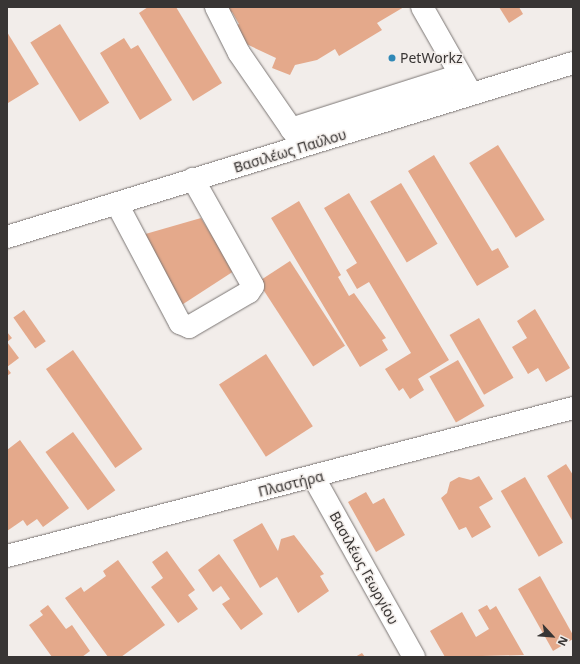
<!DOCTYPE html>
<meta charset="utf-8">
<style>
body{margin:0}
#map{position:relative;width:580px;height:664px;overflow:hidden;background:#f2edea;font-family:"Noto Sans",sans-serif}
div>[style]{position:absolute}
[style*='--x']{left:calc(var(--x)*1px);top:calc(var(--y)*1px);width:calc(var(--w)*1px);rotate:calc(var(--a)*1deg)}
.building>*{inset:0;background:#e4a98b;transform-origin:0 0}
.roads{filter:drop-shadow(0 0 1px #7b7674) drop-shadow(0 0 1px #7b7674)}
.minor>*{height:22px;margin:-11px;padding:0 11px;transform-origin:11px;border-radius:11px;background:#fff}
.dots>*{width:11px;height:11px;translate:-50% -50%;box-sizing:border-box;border:2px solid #f2edea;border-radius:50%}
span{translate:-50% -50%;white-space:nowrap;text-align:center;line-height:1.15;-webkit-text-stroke:3px #f2edea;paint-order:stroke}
.poi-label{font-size:14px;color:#383534}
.left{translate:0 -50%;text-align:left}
.street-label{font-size:14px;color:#383534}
.frame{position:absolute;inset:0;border:8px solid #383534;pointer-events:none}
.north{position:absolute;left:532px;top:616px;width:40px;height:40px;-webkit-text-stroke:3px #f2edea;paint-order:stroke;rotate:116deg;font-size:11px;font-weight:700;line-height:16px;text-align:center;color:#383534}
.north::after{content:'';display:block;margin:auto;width:14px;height:18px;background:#383534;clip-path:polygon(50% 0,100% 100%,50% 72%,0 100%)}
</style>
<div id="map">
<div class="building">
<i style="clip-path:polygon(148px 7px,176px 7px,222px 83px,193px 101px,139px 13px)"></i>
<i style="clip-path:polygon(222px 7px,404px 7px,377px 23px,382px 30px,339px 56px,335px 49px,317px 60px,295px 65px,290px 75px,272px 68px,276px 58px,242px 42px,233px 27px,239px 24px,232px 12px,226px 16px)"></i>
<i style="clip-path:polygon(499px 7px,519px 7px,523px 14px,509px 23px)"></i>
<i style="left:60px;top:24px;width:93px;height:35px;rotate:58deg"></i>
<i style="clip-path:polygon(7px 32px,39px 84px,8px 103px,7px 101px)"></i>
<i style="clip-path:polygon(124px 38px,131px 49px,138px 45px,172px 100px,140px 120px,100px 53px)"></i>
<i style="left:498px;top:145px;width:88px;height:34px;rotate:58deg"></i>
<i style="clip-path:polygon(434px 155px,492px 251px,498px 248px,509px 267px,477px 286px,408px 171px)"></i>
<i style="left:401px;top:183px;width:71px;height:36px;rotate:59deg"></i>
<i style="clip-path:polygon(349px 193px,449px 360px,418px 379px,424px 390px,410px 399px,403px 388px,399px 391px,385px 369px,411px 353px,369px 282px,357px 289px,346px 270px,357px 263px,324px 208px)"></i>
<i style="clip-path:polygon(299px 201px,341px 275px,338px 277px,349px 296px,354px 293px,386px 338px,382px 340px,388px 350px,360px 367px,271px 218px)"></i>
<i style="clip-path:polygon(201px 218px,234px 271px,177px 308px,135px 237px)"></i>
<i style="left:290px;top:261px;width:101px;height:38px;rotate:57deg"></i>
<i style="clip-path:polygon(535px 309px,570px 368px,546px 382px,538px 368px,528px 374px,512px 347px,527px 338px,517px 321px)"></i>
<i style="left:24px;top:310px;width:38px;height:13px;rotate:55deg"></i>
<i style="left:479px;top:318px;width:69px;height:34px;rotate:60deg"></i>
<i style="clip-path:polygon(7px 332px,12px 338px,7px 342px,19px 358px,7px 367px)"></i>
<i style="left:73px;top:350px;width:121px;height:33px;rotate:55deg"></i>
<i style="left:266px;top:354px;width:86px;height:56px;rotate:57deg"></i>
<i style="left:458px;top:360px;width:53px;height:33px;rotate:60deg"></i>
<i style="clip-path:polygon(7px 368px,11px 373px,7px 376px)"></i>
<i style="left:73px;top:432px;width:72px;height:34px;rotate:54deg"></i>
<i style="clip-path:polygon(20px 440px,69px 508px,43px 527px,37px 519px,27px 526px,23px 520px,7px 531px,7px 450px)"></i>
<i style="clip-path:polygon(566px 464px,573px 475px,573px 522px,547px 476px)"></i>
<i style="clip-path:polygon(479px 476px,493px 499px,479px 507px,491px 527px,472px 538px,466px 527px,459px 530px,441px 498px,447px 493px,450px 482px,459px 477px,471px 480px)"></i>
<i style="left:525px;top:477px;width:76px;height:28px;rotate:60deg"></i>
<i style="clip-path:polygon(366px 492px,373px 504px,384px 498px,405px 535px,376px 552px,348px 502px)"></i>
<i style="clip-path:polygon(262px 523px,278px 551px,281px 539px,294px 535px,324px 574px,320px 576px,329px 591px,298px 613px,277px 577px,260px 588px,233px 540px)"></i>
<i style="clip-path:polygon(167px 551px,195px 590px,188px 595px,198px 609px,178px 623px,151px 587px,163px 578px,152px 562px)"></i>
<i style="clip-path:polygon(219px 554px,263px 614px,241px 630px,222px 604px,230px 599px,221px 586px,213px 592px,198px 570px)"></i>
<i style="clip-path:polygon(118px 560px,165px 625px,121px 657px,108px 657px,65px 598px,81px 587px,84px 592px,106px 576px,103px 571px)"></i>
<i style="clip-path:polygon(540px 576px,573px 635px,573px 639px,553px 651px,518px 589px)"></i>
<i style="clip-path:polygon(48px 605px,66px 629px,72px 625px,90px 651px,82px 657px,52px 657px,29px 625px,43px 615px,40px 611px)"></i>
<i style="clip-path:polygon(487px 605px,490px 610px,496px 606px,524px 655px,445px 657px,430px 631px,462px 612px,476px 637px,489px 629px,478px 610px)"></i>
<i style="clip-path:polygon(362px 653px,365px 657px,355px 657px)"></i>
</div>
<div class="roads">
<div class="minor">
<i style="--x:216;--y:7;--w:51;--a:63.4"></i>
<i style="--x:239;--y:53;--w:106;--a:55.4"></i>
<i style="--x:422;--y:7;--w:93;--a:60.4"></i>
<i style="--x:291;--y:129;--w:177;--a:-17.7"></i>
<i style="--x:117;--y:204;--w:135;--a:62.1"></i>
<i style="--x:180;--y:323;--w:10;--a:24"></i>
<i style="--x:189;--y:327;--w:69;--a:-30.3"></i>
<i style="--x:249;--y:292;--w:7;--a:-56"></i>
<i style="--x:253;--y:286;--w:123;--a:-119.3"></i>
<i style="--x:7;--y:237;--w:592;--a:-17.09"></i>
<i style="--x:314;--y:478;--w:205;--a:60.8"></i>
<i style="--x:7;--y:556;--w:585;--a:-14.65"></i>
</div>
</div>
<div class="dots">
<i style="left:392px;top:58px;background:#3189b7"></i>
</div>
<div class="poi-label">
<span class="left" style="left:400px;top:58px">PetWorkz</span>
</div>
<div class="street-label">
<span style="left:290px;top:151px;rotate:-17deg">Βασιλέως Παύλου</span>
<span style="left:291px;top:484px;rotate:-14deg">Πλαστήρα</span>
<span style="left:364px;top:568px;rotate:61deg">Βασιλέως Γεωργίου</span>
</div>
<div class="frame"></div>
<div class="north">N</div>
</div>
